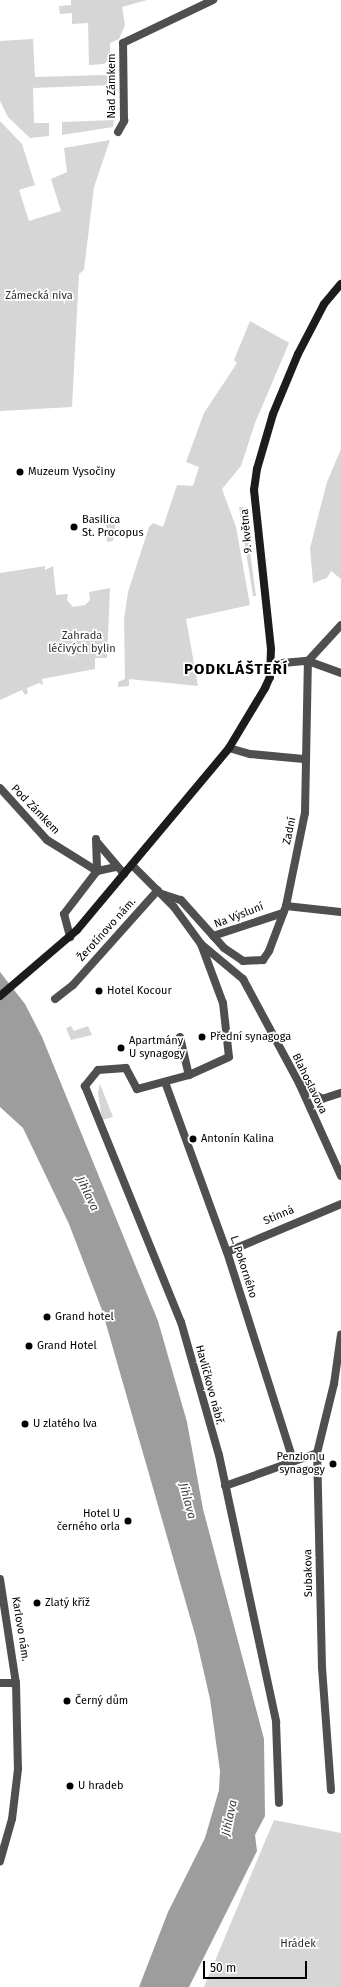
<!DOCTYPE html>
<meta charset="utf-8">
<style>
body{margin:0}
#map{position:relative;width:341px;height:1987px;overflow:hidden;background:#fff;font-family:"Fira Sans",sans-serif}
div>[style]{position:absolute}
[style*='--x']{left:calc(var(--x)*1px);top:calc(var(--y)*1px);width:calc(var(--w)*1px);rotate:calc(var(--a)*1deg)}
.green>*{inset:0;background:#d6d6d6}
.water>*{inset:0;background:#9d9d9d}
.minor>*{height:8px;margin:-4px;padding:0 4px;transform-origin:4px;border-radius:4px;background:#4f4f4f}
.tertiary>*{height:8px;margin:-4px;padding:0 4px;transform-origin:4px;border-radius:4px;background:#4f4f4f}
.secondary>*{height:8px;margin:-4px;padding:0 4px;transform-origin:4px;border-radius:4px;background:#1c1c1c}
.dots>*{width:11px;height:11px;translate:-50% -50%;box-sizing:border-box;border:2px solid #fff;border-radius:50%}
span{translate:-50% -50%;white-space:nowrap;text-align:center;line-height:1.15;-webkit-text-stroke:3.5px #fff;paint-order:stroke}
.street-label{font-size:11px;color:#000}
.park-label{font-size:11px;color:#2d2d2d}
.poi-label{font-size:11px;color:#000}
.left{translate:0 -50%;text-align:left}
.right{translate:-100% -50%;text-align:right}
.water-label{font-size:12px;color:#3e3e3e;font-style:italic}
.district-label{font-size:15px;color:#000;font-weight:700;letter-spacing:1px}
.scale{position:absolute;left:203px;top:1961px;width:104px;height:18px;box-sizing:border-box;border:2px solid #000;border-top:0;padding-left:5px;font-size:12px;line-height:14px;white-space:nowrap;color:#000;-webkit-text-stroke:3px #fff;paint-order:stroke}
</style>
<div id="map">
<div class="green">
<i style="clip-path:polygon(71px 0,147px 0,122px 7px,125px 25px,119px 39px,110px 43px,110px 58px,104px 64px,89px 65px,88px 23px,72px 24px,72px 13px,60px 14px,59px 6px,71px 5px)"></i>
<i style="clip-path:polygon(33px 39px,35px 77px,105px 75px,114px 81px,113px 85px,33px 88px,34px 123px,49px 123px,49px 136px,30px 138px,8px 117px,0 101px,0 41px)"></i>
<i style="clip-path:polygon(114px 120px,113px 127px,62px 135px,62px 122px)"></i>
<i style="clip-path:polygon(0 121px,22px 144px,35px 185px,19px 190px,29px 221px,61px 211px,51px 179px,67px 172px,64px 148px,110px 140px,94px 187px,84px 270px,79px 274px,72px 407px,0 411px)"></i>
<i style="clip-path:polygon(250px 321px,289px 343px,255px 423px,241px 466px,222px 489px,236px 527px,250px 605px,186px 619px,198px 686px,129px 679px,129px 686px,118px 687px,118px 682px,125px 679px,124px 619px,128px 592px,149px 527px,153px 523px,163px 527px,177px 485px,193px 486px,199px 467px,186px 462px,204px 413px,237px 363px,234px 360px)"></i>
<i style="clip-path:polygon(341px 449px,341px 579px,331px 571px,327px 578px,313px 583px,310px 548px,327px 482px)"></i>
<i style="clip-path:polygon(239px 507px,244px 507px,256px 596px,253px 596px)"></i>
<i style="clip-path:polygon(106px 515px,117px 515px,113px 541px,107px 542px)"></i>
<i style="clip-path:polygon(45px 566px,45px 570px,53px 566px,56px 595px,68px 594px,67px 600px,73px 607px,85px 605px,90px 600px,89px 592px,110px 588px,107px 658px,95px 658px,95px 669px,42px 679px,43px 685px,39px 683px,27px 688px,28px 693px,25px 695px,22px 690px,0 700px,0 573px)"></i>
<i style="clip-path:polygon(71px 1026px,74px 1031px,88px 1026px,92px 1035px,71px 1040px,66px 1028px)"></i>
<i style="clip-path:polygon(100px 1084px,113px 1117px,102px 1120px,98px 1093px)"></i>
<i style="clip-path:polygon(274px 1820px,341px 1833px,341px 1987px,204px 1987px)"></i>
</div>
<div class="water">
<i style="clip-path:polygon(0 972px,25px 1004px,42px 1037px,158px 1321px,187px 1422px,203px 1509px,264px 1739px,265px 1816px,255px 1835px,257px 1851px,189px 1987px,139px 1987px,168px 1912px,205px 1838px,219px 1790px,220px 1771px,210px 1699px,196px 1638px,102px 1310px,69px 1224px,23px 1128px,0 1107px)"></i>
</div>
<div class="minor">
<i style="--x:118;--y:132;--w:13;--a:-61"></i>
<i style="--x:124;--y:121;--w:78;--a:-90.7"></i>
<i style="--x:123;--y:43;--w:100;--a:-25.5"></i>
<i style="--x:271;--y:664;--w:37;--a:-5"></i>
<i style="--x:308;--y:661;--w:35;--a:20"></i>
<i style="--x:229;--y:748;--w:22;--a:16"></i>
<i style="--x:250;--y:754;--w:54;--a:5.3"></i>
<i style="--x:0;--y:788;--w:70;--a:47.9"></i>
<i style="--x:47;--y:840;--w:59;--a:31.8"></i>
<i style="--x:97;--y:871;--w:54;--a:127.5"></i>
<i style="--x:64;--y:914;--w:24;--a:75"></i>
<i style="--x:96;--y:839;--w:32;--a:88"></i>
<i style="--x:97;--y:871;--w:19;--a:-12"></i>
<i style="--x:97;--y:842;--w:42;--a:49.8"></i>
<i style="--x:132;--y:865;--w:59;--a:45"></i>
<i style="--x:174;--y:907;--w:46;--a:53.9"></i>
<i style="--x:201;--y:944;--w:55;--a:39.8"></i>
<i style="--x:243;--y:979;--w:118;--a:61.7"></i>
<i style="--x:299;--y:1083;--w:102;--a:65.7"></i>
<i style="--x:162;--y:894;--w:20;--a:18"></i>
<i style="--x:181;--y:900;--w:64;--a:48.1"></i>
<i style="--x:224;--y:948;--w:23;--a:34"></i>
<i style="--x:243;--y:961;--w:20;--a:-3"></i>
<i style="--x:263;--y:960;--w:11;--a:-56"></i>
<i style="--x:269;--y:951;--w:48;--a:-69.3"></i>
<i style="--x:286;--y:906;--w:95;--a:-78.5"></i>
<i style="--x:305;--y:813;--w:152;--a:-88.9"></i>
<i style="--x:308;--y:661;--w:49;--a:-47.5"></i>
<i style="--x:286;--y:906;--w:55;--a:6.2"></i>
<i style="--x:213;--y:936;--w:74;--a:-18.2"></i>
<i style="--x:201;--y:944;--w:63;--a:69.6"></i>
<i style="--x:223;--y:1003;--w:54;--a:83.7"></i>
<i style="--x:229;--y:1057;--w:44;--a:155.8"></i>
<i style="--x:189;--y:1075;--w:54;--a:164.9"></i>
<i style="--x:137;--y:1089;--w:24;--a:-118"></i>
<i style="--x:126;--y:1068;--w:28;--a:176"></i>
<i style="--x:98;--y:1070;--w:21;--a:129"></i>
<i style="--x:85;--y:1086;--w:255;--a:67.9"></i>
<i style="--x:181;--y:1322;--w:138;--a:74.1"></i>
<i style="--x:219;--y:1455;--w:273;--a:77.9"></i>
<i style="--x:276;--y:1722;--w:81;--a:87.9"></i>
<i style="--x:55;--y:999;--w:23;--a:-38"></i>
<i style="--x:73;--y:985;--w:127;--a:-48.2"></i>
<i style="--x:180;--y:1037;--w:39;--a:77"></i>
<i style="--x:165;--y:1082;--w:181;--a:70"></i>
<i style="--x:227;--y:1252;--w:218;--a:72.4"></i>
<i style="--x:300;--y:1084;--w:27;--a:34"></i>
<i style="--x:322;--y:1099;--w:20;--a:-18"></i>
<i style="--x:227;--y:1252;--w:124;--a:-22.8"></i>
<i style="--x:225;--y:1486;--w:98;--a:-19.7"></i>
<i style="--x:0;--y:1683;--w:16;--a:0"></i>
<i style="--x:331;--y:1790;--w:122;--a:-94.2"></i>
<i style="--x:322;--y:1668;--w:215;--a:-91.3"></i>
<i style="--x:317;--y:1453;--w:71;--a:-76.2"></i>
<i style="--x:334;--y:1384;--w:50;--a:-82"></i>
</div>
<div class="tertiary">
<i style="--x:0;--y:1579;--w:105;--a:81.3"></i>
<i style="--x:16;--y:1683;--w:86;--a:88.7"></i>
<i style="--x:18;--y:1769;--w:50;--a:96.8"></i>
<i style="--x:12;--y:1819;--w:44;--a:105.9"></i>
</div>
<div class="secondary">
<i style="--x:0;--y:996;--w:101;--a:-40.6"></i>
<i style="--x:77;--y:930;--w:237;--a:-50.1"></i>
<i style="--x:229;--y:748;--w:70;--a:-59"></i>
<i style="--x:265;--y:688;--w:12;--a:-66"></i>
<i style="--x:270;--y:677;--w:28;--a:-88"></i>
<i style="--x:271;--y:649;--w:160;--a:-96.1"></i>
<i style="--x:254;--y:490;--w:21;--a:-82"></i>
<i style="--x:257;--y:469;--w:57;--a:-73.8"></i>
<i style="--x:273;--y:414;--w:65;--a:-67.4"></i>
<i style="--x:298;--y:354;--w:56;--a:-62.5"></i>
<i style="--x:324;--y:304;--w:26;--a:-50"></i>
</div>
<div class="dots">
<i style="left:20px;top:472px;background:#000"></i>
<i style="left:74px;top:527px;background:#000"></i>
<i style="left:99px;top:991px;background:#000"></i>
<i style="left:202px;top:1037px;background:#000"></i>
<i style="left:121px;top:1048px;background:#000"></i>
<i style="left:193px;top:1139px;background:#000"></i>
<i style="left:47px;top:1317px;background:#000"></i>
<i style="left:29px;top:1346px;background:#000"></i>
<i style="left:25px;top:1424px;background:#000"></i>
<i style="left:333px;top:1464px;background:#000"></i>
<i style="left:128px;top:1521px;background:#000"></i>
<i style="left:37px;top:1603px;background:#000"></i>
<i style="left:67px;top:1701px;background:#000"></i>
<i style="left:70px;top:1786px;background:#000"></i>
</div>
<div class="street-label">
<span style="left:112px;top:86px;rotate:-90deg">Nad Zámkem</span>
<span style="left:247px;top:531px;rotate:-95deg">9. května</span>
<span style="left:35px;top:810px;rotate:46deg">Pod Zámkem</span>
<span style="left:290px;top:831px;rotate:-78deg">Zadní</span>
<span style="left:239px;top:916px;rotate:-21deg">Na Výsluní</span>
<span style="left:107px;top:930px;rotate:-48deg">Žerotínovo nám.</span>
<span style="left:309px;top:1084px;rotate:64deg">Blahoslavova</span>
<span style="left:279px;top:1216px;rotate:-23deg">Stinná</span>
<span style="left:243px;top:1267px;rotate:72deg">L. Pokorného</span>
<span style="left:209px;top:1385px;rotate:75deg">Havlíčkovo nábř.</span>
<span style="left:309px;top:1573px;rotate:-91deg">Subakova</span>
<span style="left:20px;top:1629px;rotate:81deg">Karlovo nám.</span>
</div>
<div class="park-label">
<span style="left:39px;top:296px">Zámecká niva</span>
<span style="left:82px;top:643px">Zahrada<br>léčivých bylin</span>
<span style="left:298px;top:1944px">Hrádek</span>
</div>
<div class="poi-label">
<span class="left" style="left:28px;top:472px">Muzeum Vysočiny</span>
<span class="left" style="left:82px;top:527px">Basilica<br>St. Procopus</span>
<span class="left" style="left:107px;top:991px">Hotel Kocour</span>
<span class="left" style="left:210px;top:1037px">Přední synagoga</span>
<span class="left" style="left:129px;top:1048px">Apartmány<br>U synagogy</span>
<span class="left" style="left:201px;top:1139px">Antonín Kalina</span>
<span class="left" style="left:55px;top:1317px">Grand hotel</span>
<span class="left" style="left:37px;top:1346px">Grand Hotel</span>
<span class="left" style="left:33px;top:1424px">U zlatého lva</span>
<span class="right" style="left:325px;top:1464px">Penzion u<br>synagogy</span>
<span class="right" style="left:120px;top:1521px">Hotel U<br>černého orla</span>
<span class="left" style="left:45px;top:1603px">Zlatý kříž</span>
<span class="left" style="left:75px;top:1701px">Černý dům</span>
<span class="left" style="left:78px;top:1786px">U hradeb</span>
</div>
<div class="water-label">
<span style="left:87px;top:1194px;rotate:64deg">Jihlava</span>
<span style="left:187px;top:1501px;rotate:75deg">Jihlava</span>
<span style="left:230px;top:1818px;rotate:-78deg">Jihlava</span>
</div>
<div class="district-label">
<span style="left:236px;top:670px">PODKLÁŠTEŘÍ</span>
</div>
<div class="scale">50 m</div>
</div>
